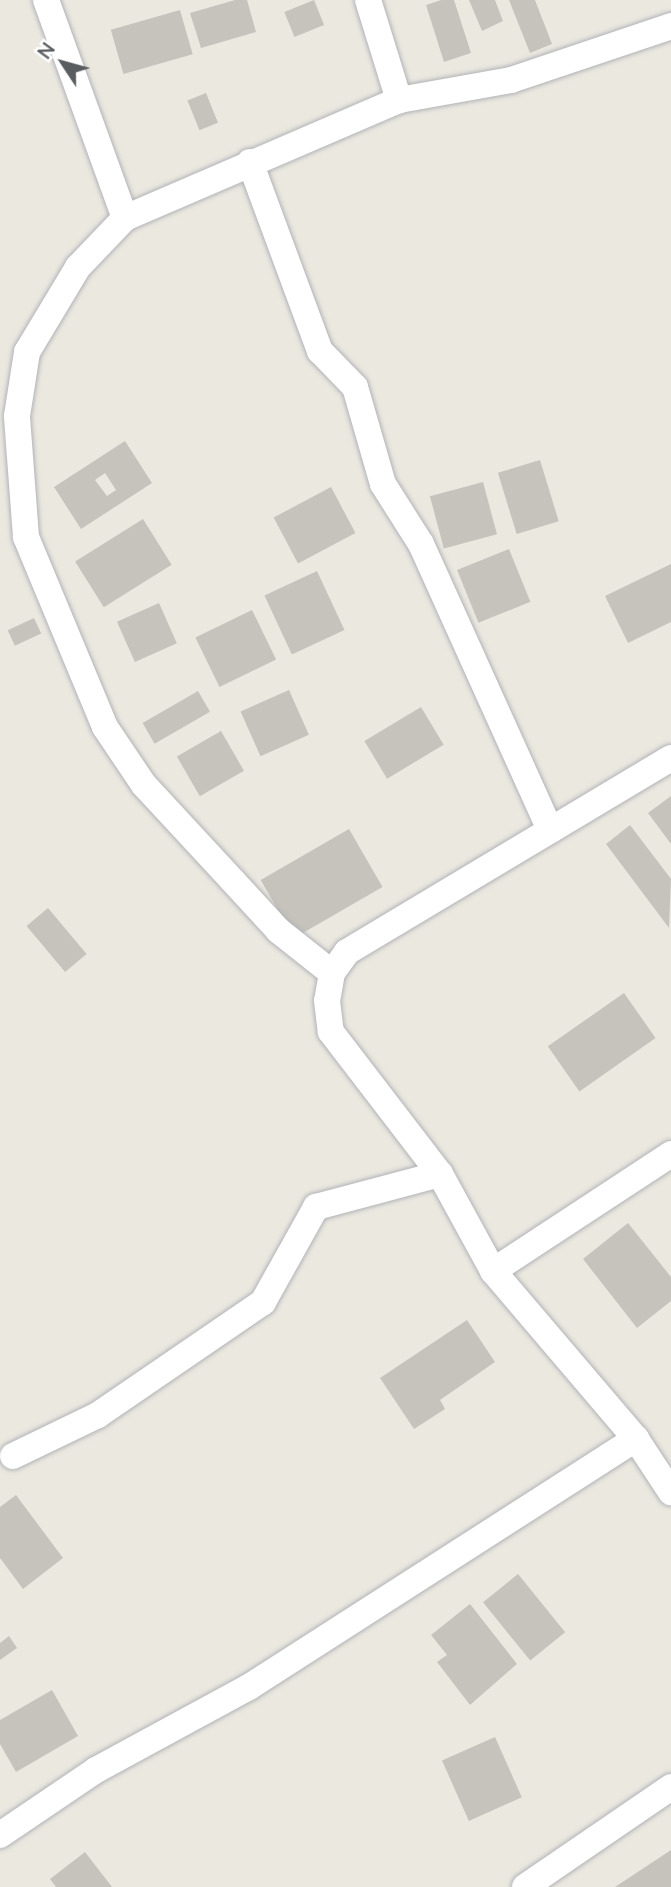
<!DOCTYPE html>
<style>
body{margin:0}
#map{position:relative;width:671px;height:1887px;overflow:hidden;background:#ebe8e0;font-family:Lato,sans-serif}
div>[style]{position:absolute}
[style*='--x']{left:calc(var(--x)*1px);top:calc(var(--y)*1px);width:calc(var(--w)*1px);rotate:calc(var(--a)*1deg)}
.building>*{inset:0;background:#c6c3bd;transform-origin:0 0}
.roads{filter:drop-shadow(0 0 2px #b1b3b7) drop-shadow(0 0 2px #b1b3b7)}
.minor>*{height:26px;margin:-13px;padding:0 13px;transform-origin:13px;border-radius:13px;background:#fff}
span{translate:-50% -50%;white-space:nowrap;text-align:center;line-height:1.15;-webkit-text-stroke:5px #fff;paint-order:stroke}
.north{position:absolute;left:28px;top:28px;width:70px;height:70px;-webkit-text-stroke:5px #fff;paint-order:stroke;rotate:306deg;font-size:19px;font-weight:700;line-height:28px;text-align:center;color:#595d60}
.north::after{content:'';display:block;margin:auto;width:24px;height:32px;background:#595d60;clip-path:polygon(50% 0,100% 100%,50% 72%,0 100%)}
</style>
<div id="map">
<div class="building">
<i style="clip-path:polygon(235px 0,247px 0,256px 32px,201px 48px,190px 13px)"></i>
<i style="left:314px;top:0;width:27px;height:32px;rotate:68deg"></i>
<i style="clip-path:polygon(441px 0,454px 0,471px 53px,444px 62px,426px 5px)"></i>
<i style="clip-path:polygon(469px 0,495px 0,503px 21px,482px 31px)"></i>
<i style="clip-path:polygon(509px 0,535px 0,552px 44px,530px 53px)"></i>
<i style="left:180px;top:10px;width:46px;height:72px;rotate:74deg"></i>
<i style="left:206px;top:93px;width:32px;height:20px;rotate:68deg"></i>
<i style="clip-path:polygon(evenodd,125px 441px,152px 483px,81px 529px,54px 487px,125px 441px,105px 473px,116px 490px,107px 496px,95px 480px,105px 473px)"></i>
<i style="left:540px;top:460px;width:64px;height:44px;rotate:73deg"></i>
<i style="left:483px;top:482px;width:54px;height:55px;rotate:75deg"></i>
<i style="left:331px;top:487px;width:52px;height:65px;rotate:62deg"></i>
<i style="left:143px;top:519px;width:54px;height:80px;rotate:58deg"></i>
<i style="left:509px;top:549px;width:57px;height:56px;rotate:68deg"></i>
<i style="clip-path:polygon(671px 564px,671px 622px,628px 643px,605px 596px)"></i>
<i style="left:317px;top:571px;width:65px;height:58px;rotate:65deg"></i>
<i style="left:159px;top:603px;width:44px;height:46px;rotate:66deg"></i>
<i style="left:252px;top:610px;width:55px;height:63px;rotate:64deg"></i>
<i style="left:34px;top:618px;width:17px;height:29px;rotate:65deg"></i>
<i style="left:289px;top:690px;width:49px;height:53px;rotate:66deg"></i>
<i style="left:198px;top:691px;width:24px;height:64px;rotate:60deg"></i>
<i style="left:421px;top:707px;width:44px;height:66px;rotate:59deg"></i>
<i style="left:221px;top:731px;width:46px;height:51px;rotate:60deg"></i>
<i style="clip-path:polygon(671px 796px,671px 844px,648px 813px)"></i>
<i style="clip-path:polygon(630px 825px,671px 879px,669px 928px,606px 844px)"></i>
<i style="left:349px;top:829px;width:67px;height:102px;rotate:60deg"></i>
<i style="left:48px;top:908px;width:60px;height:28px;rotate:50deg"></i>
<i style="left:624px;top:993px;width:55px;height:93px;rotate:55deg"></i>
<i style="clip-path:polygon(628px 1223px,671px 1277px,671px 1301px,637px 1328px,583px 1259px)"></i>
<i style="clip-path:polygon(467px 1320px,495px 1362px,440px 1400px,445px 1409px,414px 1429px,380px 1378px)"></i>
<i style="clip-path:polygon(16px 1495px,63px 1558px,23px 1589px,0 1558px,0 1507px)"></i>
<i style="left:518px;top:1574px;width:75px;height:45px;rotate:51deg"></i>
<i style="clip-path:polygon(470px 1604px,517px 1664px,470px 1705px,437px 1662px,447px 1655px,431px 1635px)"></i>
<i style="clip-path:polygon(9px 1636px,17px 1648px,0 1660px,0 1643px)"></i>
<i style="clip-path:polygon(52px 1690px,78px 1736px,16px 1772px,0 1744px,0 1720px)"></i>
<i style="left:495px;top:1737px;width:66px;height:58px;rotate:66deg"></i>
<i style="clip-path:polygon(671px 1850px,671px 1887px,615px 1887px)"></i>
<i style="clip-path:polygon(85px 1852px,112px 1887px,56px 1887px,50px 1879px)"></i>
</div>
<div class="roads">
<div class="minor">
<i style="--x:46;--y:0;--w:232;--a:70.1"></i>
<i style="--x:368;--y:0;--w:105;--a:72.8"></i>
<i style="--x:250;--y:162;--w:202;--a:69.7"></i>
<i style="--x:320;--y:351;--w:50;--a:45.8"></i>
<i style="--x:355;--y:387;--w:101;--a:73.9"></i>
<i style="--x:383;--y:484;--w:71;--a:57.7"></i>
<i style="--x:421;--y:544;--w:314;--a:65.7"></i>
<i style="--x:671;--y:758;--w:378;--a:149.1"></i>
<i style="--x:347;--y:952;--w:26;--a:126"></i>
<i style="--x:332;--y:973;--w:28;--a:100"></i>
<i style="--x:327;--y:1001;--w:31;--a:83"></i>
<i style="--x:331;--y:1032;--w:179;--a:52.5"></i>
<i style="--x:440;--y:1174;--w:111;--a:61.3"></i>
<i style="--x:493;--y:1271;--w:221;--a:49.6"></i>
<i style="--x:636;--y:1439;--w:64;--a:56.6"></i>
<i style="--x:332;--y:973;--w:68;--a:-141.6"></i>
<i style="--x:279;--y:931;--w:68;--a:-132.6"></i>
<i style="--x:233;--y:881;--w:131;--a:-132.8"></i>
<i style="--x:144;--y:785;--w:70;--a:-123.9"></i>
<i style="--x:105;--y:727;--w:206;--a:-112.6"></i>
<i style="--x:26;--y:537;--w:121;--a:-94.3"></i>
<i style="--x:17;--y:416;--w:65;--a:-81.1"></i>
<i style="--x:27;--y:352;--w:99;--a:-59"></i>
<i style="--x:78;--y:267;--w:68;--a:-46.2"></i>
<i style="--x:125;--y:218;--w:298;--a:-23.3"></i>
<i style="--x:399;--y:100;--w:114;--a:-10.1"></i>
<i style="--x:511;--y:80;--w:169;--a:-18.6"></i>
<i style="--x:493;--y:1271;--w:213;--a:-33.3"></i>
<i style="--x:13;--y:1456;--w:94;--a:-25.8"></i>
<i style="--x:98;--y:1415;--w:200;--a:-34.4"></i>
<i style="--x:263;--y:1302;--w:109;--a:-60.8"></i>
<i style="--x:316;--y:1207;--w:128;--a:-14.9"></i>
<i style="--x:0;--y:1835;--w:116;--a:-34.1"></i>
<i style="--x:96;--y:1770;--w:174;--a:-28.5"></i>
<i style="--x:249;--y:1687;--w:460;--a:-32.7"></i>
<i style="--x:525;--y:1887;--w:177;--a:-34.4"></i>
</div>
</div>
<div class="north">N</div>
</div>
